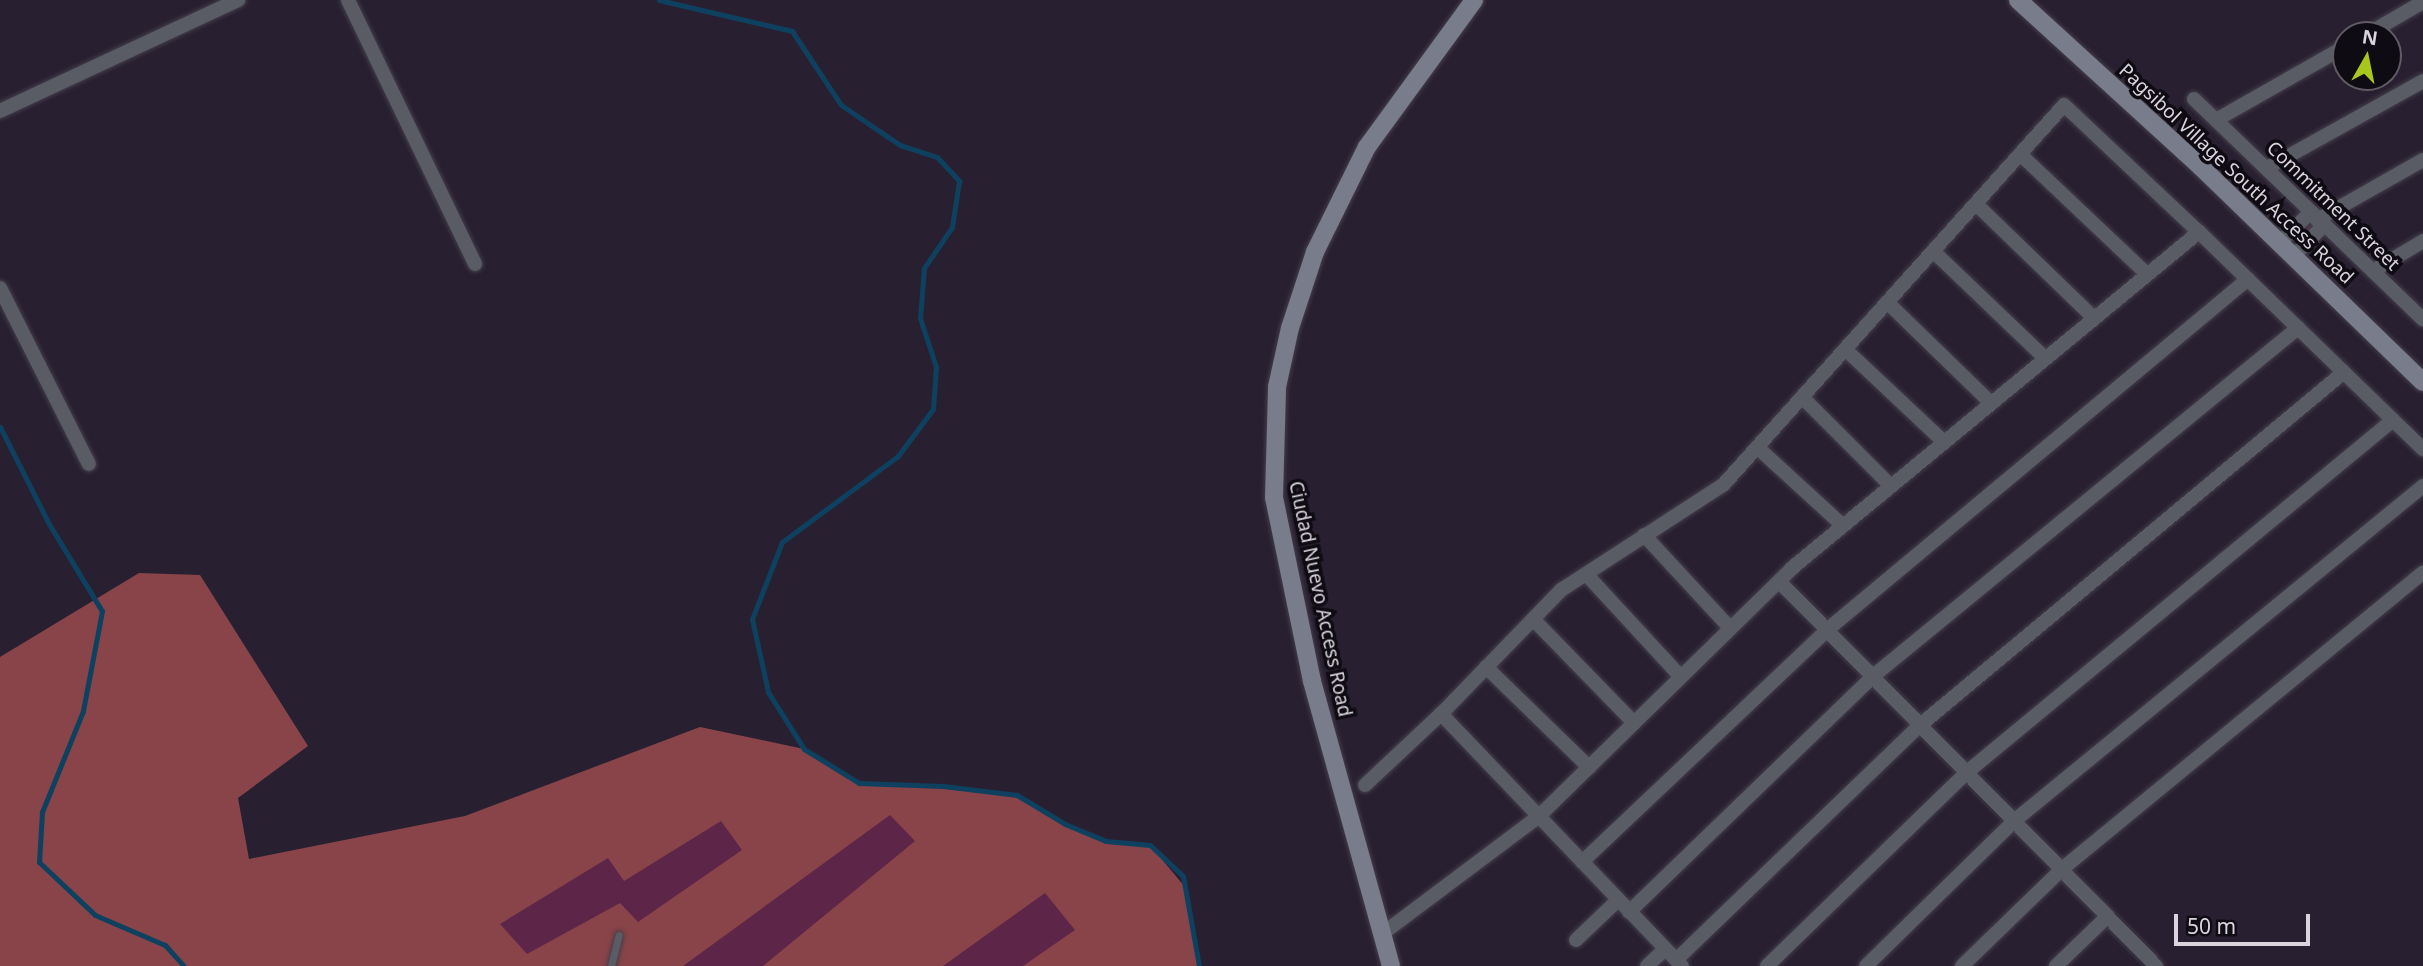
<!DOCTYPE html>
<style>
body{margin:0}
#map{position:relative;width:2423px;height:966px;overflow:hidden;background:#282030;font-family:"Noto Sans",sans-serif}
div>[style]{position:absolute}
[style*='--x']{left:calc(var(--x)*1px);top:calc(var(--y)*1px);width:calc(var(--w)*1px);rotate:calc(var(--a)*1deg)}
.forest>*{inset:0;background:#884448}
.stream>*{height:5px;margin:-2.5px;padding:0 2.5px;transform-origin:2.5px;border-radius:2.5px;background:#0e4160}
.building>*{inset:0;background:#5d2649;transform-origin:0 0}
.roads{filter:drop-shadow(0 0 2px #443d4c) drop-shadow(0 0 2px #443d4c)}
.lane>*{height:7px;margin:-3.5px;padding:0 3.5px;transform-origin:3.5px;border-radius:3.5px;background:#5a5c65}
.street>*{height:14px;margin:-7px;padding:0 7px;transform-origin:7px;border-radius:7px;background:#5a5c65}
.secondary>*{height:18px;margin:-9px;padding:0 9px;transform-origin:9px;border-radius:9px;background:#797c8a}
span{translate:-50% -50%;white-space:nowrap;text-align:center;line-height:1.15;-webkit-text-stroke:7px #0f0b12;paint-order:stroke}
.street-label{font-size:19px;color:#dad4df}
.north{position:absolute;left:2332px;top:21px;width:70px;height:70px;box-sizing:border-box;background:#0f0b12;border:2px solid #605b64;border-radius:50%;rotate:9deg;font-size:19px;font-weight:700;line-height:28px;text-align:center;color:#dad4df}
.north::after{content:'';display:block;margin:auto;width:24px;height:32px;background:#a7c71e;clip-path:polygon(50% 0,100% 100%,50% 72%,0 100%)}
.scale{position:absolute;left:2174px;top:914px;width:136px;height:32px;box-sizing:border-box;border:4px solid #dad4df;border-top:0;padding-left:9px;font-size:21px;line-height:24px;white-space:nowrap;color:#dad4df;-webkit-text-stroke:5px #0f0b12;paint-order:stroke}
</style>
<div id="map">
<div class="forest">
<i style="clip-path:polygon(139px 573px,200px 575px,308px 746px,238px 798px,249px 859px,465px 816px,700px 727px,804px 749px,859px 783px,941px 786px,1021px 797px,1067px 825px,1105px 841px,1150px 845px,1185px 887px,1199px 966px,0 966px,0 657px)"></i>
</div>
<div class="stream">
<i style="--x:659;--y:0;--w:137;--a:13.1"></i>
<i style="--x:792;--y:31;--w:89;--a:56.5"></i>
<i style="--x:841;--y:105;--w:71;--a:34.1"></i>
<i style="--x:900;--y:145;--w:39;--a:18"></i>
<i style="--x:937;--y:157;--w:33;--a:47"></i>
<i style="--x:959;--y:181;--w:47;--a:98.7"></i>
<i style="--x:952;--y:227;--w:50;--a:124.3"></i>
<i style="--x:924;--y:268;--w:50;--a:94.6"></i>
<i style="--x:920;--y:318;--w:52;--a:71.9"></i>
<i style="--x:936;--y:367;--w:42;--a:94.1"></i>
<i style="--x:933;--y:409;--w:59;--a:126.7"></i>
<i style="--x:898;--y:456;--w:144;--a:143.4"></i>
<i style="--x:782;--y:542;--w:83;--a:111.3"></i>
<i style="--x:752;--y:619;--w:75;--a:77.6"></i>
<i style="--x:768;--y:692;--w:67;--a:57.7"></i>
<i style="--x:804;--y:749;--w:65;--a:31.7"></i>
<i style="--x:859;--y:783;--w:84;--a:2"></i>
<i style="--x:943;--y:786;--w:75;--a:6.9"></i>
<i style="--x:1017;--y:795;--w:56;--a:31.1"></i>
<i style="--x:1065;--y:824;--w:44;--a:22.5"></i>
<i style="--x:1106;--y:841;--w:44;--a:5.2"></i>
<i style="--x:1150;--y:845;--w:45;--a:43.2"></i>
<i style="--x:1183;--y:876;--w:91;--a:79.9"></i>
<i style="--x:0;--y:427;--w:109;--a:63.2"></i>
<i style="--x:49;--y:524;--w:102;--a:58.7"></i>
<i style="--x:102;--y:611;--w:102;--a:100.8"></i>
<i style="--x:83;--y:711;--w:109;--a:112.1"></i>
<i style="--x:42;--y:812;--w:50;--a:93.4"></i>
<i style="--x:39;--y:862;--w:77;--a:43.4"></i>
<i style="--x:95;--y:915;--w:76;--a:23.2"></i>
<i style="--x:165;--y:945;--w:28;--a:48"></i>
</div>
<div class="building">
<i style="left:2309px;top:224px;width:6px;height:10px;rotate:39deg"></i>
<i style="clip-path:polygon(890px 815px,915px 841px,763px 966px,683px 966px)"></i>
<i style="clip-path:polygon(721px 821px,742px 850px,638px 922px,620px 903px,527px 954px,500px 924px,608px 858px,624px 881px)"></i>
<i style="clip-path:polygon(1045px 893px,1075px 930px,1023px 966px,943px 966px)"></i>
</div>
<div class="roads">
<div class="lane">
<i style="--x:611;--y:966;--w:32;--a:-76"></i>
</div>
<div class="street">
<i style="--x:348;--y:0;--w:293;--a:64.3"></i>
<i style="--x:2366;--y:35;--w:66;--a:-30.1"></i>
<i style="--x:2194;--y:99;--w:318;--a:43.9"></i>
<i style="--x:0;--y:111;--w:263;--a:-25"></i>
<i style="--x:2216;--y:120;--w:150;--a:-29.6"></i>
<i style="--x:2020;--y:154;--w:175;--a:43.4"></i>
<i style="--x:2267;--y:168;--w:179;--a:-29.1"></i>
<i style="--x:1976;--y:204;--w:164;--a:44"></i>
<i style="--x:2317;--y:220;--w:122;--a:-29.5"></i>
<i style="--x:2280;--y:242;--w:42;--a:-44"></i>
<i style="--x:1933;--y:251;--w:155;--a:43.7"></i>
<i style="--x:2294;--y:256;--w:42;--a:-46"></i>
<i style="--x:2373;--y:271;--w:58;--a:-31"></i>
<i style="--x:0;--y:288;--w:197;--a:63.2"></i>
<i style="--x:1887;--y:302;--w:145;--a:44.2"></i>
<i style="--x:1845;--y:349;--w:136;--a:43.2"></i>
<i style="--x:1802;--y:397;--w:126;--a:45"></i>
<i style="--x:1757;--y:447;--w:115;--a:42.5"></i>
<i style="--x:1644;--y:535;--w:127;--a:47.2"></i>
<i style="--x:1586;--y:574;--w:140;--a:47.3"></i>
<i style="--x:1779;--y:581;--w:539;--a:45.6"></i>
<i style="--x:1533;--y:619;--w:145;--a:45.8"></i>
<i style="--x:1486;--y:667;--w:144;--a:44.2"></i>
<i style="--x:1365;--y:785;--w:104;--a:-43.1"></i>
<i style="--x:1582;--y:862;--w:337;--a:-43.4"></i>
<i style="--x:1827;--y:630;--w:548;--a:-39.82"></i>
<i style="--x:1629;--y:912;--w:338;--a:-44"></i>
<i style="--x:1872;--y:677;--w:551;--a:-39.33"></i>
<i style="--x:1382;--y:934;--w:196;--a:-36.9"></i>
<i style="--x:1539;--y:816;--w:354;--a:-44.4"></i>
<i style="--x:1792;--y:568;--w:528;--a:-39.54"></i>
<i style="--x:2199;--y:232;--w:312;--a:44.1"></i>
<i style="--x:1576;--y:940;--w:58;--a:-43.6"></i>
<i style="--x:1676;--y:960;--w:337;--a:-43.9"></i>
<i style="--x:1919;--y:726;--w:553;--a:-39.79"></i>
<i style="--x:1647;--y:966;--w:25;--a:-43"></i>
<i style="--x:1682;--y:966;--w:349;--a:-133.7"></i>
<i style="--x:1441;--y:714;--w:173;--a:-45.9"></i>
<i style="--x:1561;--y:590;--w:194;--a:-33"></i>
<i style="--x:1724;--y:484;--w:509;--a:-48.1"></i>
<i style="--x:2064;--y:105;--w:185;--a:43.3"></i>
<i style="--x:1767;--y:966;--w:277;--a:-44.1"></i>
<i style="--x:1966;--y:773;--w:554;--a:-39.58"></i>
<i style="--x:1866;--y:966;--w:207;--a:-44.4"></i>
<i style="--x:2014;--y:821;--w:529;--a:-39.32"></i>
<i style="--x:1962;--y:966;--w:139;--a:-44.1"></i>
<i style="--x:2062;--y:869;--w:467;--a:-39.4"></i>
<i style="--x:2056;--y:966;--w:72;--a:-43.9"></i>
</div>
<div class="secondary">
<i style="--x:2018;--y:0;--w:248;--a:42.4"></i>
<i style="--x:2201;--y:167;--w:309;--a:44.1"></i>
<i style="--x:1391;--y:966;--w:296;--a:-105.5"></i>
<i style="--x:1312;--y:681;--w:188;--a:-101.7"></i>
<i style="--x:1274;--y:497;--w:110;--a:-88.4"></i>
<i style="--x:1277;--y:387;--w:60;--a:-77.6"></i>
<i style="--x:1290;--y:328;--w:80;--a:-71.8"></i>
<i style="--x:1315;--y:252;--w:117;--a:-63.7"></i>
<i style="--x:1367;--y:147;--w:182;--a:-53.9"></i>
</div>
</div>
<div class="street-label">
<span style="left:2236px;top:174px;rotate:43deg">Pagsibol Village South Access Road</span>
<span style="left:2333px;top:206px;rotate:44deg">Commitment Street</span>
<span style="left:1320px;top:599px;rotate:78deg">Ciudad Nuevo Access Road</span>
</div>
<div class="north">N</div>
<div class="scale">50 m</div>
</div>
